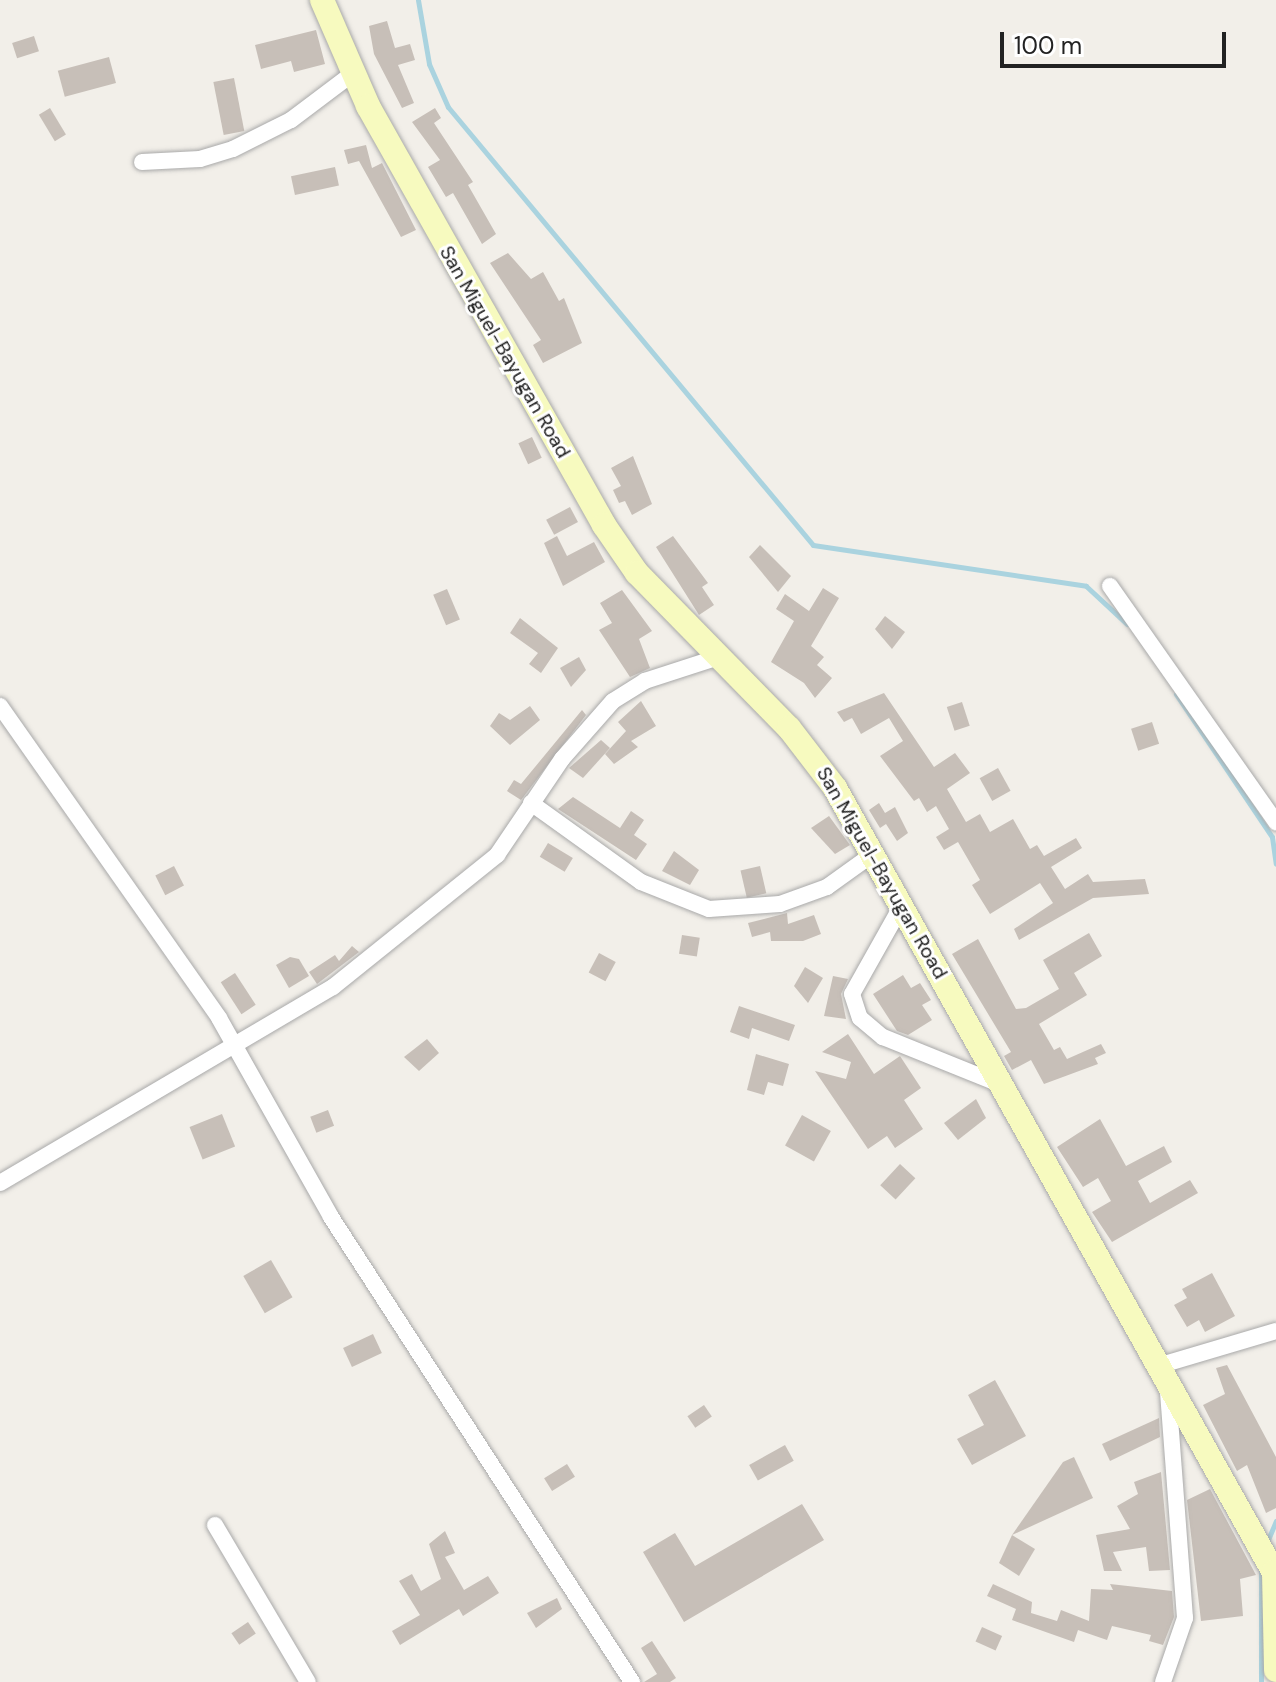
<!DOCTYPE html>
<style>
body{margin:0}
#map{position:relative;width:1276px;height:1682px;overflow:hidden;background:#f2efe9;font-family:"DM Sans",sans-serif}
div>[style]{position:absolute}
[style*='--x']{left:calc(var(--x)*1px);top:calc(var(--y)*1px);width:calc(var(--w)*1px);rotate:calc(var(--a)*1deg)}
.stream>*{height:5px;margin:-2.5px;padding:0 2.5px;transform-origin:2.5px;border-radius:2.5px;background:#aad3df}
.building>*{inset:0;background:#c7bfb8;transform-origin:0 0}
.roads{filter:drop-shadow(0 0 2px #a9a9a9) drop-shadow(0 0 2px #a9a9a9)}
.street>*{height:16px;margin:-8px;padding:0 8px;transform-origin:8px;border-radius:8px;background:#fff}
.secondary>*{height:24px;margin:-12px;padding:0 12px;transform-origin:12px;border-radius:12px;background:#f7fabf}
span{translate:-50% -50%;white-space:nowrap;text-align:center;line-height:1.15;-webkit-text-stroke:6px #fff;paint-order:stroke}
.street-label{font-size:20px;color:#222}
.scale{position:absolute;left:1000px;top:32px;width:226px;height:36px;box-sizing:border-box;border:4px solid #222;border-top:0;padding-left:10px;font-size:24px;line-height:28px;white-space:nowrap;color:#222;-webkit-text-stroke:6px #fff;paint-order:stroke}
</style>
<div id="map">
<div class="stream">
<i style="--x:418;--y:0;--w:65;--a:80.2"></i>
<i style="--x:429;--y:64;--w:47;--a:66.2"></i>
<i style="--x:448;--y:107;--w:570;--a:50.19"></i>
<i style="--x:813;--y:545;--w:276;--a:8.5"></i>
<i style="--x:1086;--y:586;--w:56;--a:42.8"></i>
<i style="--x:1176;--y:694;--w:172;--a:56.1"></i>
<i style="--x:1272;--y:837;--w:27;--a:82"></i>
<i style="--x:1267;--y:1542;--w:23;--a:-67"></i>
<i style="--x:1261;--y:1568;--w:114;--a:90"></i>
</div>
<div class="building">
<i style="clip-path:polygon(387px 21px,395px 48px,410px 44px,415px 60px,398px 65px,414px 103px,402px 108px,374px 54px,369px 26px)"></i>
<i style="clip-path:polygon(316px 30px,325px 64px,294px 72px,291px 61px,261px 69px,255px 45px)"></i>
<i style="left:34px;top:36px;width:16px;height:23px;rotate:72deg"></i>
<i style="left:109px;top:57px;width:27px;height:53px;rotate:75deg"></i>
<i style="left:234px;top:78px;width:54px;height:21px;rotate:79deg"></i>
<i style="left:50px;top:108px;width:31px;height:13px;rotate:59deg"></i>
<i style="clip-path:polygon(435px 108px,441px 118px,434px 123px,473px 182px,468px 185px,496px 234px,482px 244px,453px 193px,446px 197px,428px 167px,440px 160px,412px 122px)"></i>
<i style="clip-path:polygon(366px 145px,372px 168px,382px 163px,416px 230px,401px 237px,359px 161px,348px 164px,344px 150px)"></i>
<i style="left:335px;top:167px;width:19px;height:45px;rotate:78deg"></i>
<i style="clip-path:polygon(508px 253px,531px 279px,543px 272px,559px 301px,564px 298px,582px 343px,543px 363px,533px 345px,541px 340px,490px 263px)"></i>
<i style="left:532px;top:437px;width:23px;height:15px;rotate:65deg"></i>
<i style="clip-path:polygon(633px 456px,652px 504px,632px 515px,625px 501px,619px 503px,613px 490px,621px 486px,611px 468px)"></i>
<i style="left:570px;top:507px;width:17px;height:27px;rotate:62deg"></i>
<i style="clip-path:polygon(557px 536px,567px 556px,594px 542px,605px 562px,563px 586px,544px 543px)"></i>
<i style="clip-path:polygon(673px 536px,708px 583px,702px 587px,714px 605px,699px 615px,656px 547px)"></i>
<i style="clip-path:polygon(760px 545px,791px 576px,778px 592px,749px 557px)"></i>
<i style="clip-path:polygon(823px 588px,839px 598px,811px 646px,824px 657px,817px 665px,832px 678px,815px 698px,804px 683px,771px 662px,794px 621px,776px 609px,785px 594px,809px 611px)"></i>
<i style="left:447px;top:589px;width:33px;height:15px;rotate:67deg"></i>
<i style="clip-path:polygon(622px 590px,652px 631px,639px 639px,650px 668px,630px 677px,599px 630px,612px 623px,600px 603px)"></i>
<i style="clip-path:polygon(885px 616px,905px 632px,892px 649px,875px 629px)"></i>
<i style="clip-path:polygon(520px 618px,558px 648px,541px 673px,529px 664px,538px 653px,510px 633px)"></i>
<i style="clip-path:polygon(579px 657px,586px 670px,571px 687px,560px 668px)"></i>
<i style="clip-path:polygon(884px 693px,934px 767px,955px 753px,970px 773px,947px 789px,966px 822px,980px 814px,990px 832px,1013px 819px,1030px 849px,1037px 845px,1044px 856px,1076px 838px,1082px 848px,1051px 867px,1065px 889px,1088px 874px,1093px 882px,1145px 879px,1149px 894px,1093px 898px,1019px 940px,1014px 929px,1053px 903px,1040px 883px,990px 914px,972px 885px,980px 880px,958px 842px,944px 850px,936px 837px,949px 829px,936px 806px,927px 812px,919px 798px,914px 801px,880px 756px,903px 741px,889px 718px,861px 734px,852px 718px,844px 722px,837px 712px)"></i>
<i style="clip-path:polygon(641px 701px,656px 726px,631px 741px,638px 747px,614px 764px,605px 754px,626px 731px,618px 722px)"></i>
<i style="left:962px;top:702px;width:25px;height:16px;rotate:72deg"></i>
<i style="clip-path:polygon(530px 706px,540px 720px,510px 745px,490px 726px,499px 713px,510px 720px)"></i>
<i style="clip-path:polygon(582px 710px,586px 715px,521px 800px,507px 791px,514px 780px,521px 784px)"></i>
<i style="left:1152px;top:722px;width:23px;height:22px;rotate:72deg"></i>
<i style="clip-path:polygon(601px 740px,610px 748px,583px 778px,569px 768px)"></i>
<i style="left:998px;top:768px;width:26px;height:21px;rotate:61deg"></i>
<i style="clip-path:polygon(573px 797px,620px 828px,631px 811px,644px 820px,634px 835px,647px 844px,636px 860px,558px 809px)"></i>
<i style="clip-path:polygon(879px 803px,885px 813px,895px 807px,908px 833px,897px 841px,886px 824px,880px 828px,869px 810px)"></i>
<i style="clip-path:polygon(829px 816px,850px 845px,835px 854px,811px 828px)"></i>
<i style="left:548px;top:843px;width:29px;height:16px;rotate:31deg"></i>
<i style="clip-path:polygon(674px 851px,699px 870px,690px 885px,662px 871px)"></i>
<i style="left:174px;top:866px;width:22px;height:21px;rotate:63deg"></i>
<i style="left:760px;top:866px;width:28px;height:20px;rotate:77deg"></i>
<i style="clip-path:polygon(787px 913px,788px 924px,814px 915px,821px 934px,803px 941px,771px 941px,770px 932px,752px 937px,748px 923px)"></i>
<i style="clip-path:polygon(1089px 933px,1102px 956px,1074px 973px,1087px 995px,1039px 1024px,1054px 1050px,1060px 1047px,1067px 1059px,1101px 1044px,1106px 1053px,1095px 1058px,1098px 1064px,1044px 1084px,1031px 1060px,1012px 1070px,1004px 1056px,1011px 1052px,952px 954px,978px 939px,1016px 1009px,1026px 1008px,1059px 989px,1043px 960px)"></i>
<i style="left:682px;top:935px;width:18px;height:19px;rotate:9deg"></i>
<i style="clip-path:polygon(352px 946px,359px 952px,317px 984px,309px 972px,335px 955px,339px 961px)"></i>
<i style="left:599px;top:953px;width:19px;height:22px;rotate:28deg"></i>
<i style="clip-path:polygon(290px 957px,299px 959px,309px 976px,289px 988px,276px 965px)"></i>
<i style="clip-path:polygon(805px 967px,823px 978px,808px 1003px,794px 986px)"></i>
<i style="left:235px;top:973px;width:38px;height:17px;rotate:57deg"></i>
<i style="clip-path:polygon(903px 975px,911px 988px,920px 983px,931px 1000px,922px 1005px,932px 1020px,908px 1035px,897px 1031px,873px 994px)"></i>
<i style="clip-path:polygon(833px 976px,848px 979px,841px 994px,846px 1019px,824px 1016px)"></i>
<i style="clip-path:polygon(739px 1006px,795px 1025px,789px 1041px,752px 1028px,749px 1039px,730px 1032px)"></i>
<i style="clip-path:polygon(848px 1034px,874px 1074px,900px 1056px,921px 1088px,904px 1100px,923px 1129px,895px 1148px,887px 1136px,868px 1149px,815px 1071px,846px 1079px,851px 1062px,822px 1052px)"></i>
<i style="clip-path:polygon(427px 1039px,439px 1053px,419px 1071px,404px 1057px)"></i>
<i style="clip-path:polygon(756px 1054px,789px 1064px,783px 1086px,768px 1082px,764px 1095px,747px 1090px)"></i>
<i style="clip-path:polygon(976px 1099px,986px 1118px,958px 1140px,944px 1123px)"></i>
<i style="left:328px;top:1110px;width:17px;height:19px;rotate:69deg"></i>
<i style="left:222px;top:1114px;width:35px;height:35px;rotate:68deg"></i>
<i style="left:802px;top:1115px;width:33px;height:35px;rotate:29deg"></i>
<i style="clip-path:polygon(1100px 1119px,1126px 1166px,1164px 1146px,1172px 1162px,1138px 1181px,1150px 1203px,1190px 1180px,1198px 1193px,1112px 1242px,1092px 1212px,1111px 1201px,1098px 1178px,1083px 1187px,1057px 1147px)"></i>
<i style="left:900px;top:1164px;width:21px;height:29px;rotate:43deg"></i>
<i style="left:271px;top:1260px;width:43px;height:32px;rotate:60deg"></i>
<i style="clip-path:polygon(1212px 1273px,1235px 1316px,1205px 1332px,1199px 1320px,1187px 1327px,1174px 1305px,1187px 1298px,1182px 1289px)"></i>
<i style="left:373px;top:1334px;width:21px;height:33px;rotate:65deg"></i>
<i style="clip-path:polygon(1227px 1365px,1276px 1457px,1276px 1508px,1266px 1513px,1247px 1465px,1237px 1471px,1203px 1405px,1225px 1394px,1216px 1368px)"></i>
<i style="clip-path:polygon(995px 1380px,1026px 1436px,972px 1465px,957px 1439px,984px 1425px,968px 1395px)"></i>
<i style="left:704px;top:1405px;width:14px;height:20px;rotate:56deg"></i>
<i style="clip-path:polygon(1159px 1418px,1160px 1437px,1110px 1461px,1102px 1444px)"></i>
<i style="left:785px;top:1445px;width:18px;height:41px;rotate:61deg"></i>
<i style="clip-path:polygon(1074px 1457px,1093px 1498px,1012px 1535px,1063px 1462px)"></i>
<i style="left:567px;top:1464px;width:15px;height:27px;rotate:58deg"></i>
<i style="clip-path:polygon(1161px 1472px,1170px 1570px,1149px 1571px,1146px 1547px,1113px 1552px,1122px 1571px,1104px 1571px,1096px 1535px,1130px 1529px,1117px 1506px,1138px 1494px,1134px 1482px)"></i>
<i style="clip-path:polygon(1210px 1489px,1256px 1575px,1240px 1579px,1243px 1616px,1201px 1621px,1187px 1500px)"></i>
<i style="clip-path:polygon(802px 1504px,824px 1540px,684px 1622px,643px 1552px,675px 1533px,695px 1566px)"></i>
<i style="clip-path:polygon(445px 1531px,455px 1553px,445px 1557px,464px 1590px,488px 1576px,499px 1593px,463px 1616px,459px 1609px,400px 1645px,392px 1631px,420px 1615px,399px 1581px,412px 1574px,421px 1591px,441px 1579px,429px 1544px)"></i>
<i style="clip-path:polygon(1012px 1535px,1035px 1549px,1019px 1576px,999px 1563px)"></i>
<i style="clip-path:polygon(993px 1584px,1032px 1602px,1031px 1613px,1057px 1621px,1061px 1610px,1089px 1621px,1091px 1589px,1113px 1590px,1110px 1584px,1172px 1591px,1174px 1617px,1163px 1645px,1149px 1641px,1151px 1635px,1112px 1626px,1107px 1640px,1078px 1630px,1074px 1642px,1012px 1620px,1016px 1609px,987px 1596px)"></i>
<i style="clip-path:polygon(557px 1598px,562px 1609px,536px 1628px,527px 1613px)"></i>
<i style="left:248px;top:1622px;width:14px;height:20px;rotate:56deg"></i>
<i style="left:982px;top:1627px;width:22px;height:16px;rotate:24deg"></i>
<i style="clip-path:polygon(652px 1641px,676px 1678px,670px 1682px,644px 1682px,657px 1674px,641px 1648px)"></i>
</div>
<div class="roads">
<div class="street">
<i style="--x:142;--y:162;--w:58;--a:-3"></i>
<i style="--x:200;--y:159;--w:34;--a:-17"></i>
<i style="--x:233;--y:149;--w:65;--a:-26.6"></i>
<i style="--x:291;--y:120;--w:76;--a:-37"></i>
<i style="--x:1110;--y:586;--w:289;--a:54.9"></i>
<i style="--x:0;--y:706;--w:381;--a:54.9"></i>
<i style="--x:219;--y:1018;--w:228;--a:60.6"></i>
<i style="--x:331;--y:1217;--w:554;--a:57.08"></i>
<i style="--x:531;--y:803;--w:135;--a:35.7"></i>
<i style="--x:641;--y:882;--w:73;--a:21.7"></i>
<i style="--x:709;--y:909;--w:71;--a:-4"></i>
<i style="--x:780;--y:904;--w:50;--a:-19.9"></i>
<i style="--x:827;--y:887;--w:57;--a:-35.7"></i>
<i style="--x:902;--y:905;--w:102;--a:119.3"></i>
<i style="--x:852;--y:994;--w:25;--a:72"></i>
<i style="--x:860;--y:1018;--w:30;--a:40"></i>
<i style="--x:883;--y:1037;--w:128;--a:22"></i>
<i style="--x:0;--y:1183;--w:386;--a:-30.5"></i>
<i style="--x:333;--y:987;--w:211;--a:-38.8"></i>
<i style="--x:497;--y:855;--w:116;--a:-55.9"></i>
<i style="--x:562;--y:759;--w:77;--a:-48.7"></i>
<i style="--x:613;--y:701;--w:38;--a:-32"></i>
<i style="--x:645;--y:681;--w:78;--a:-18"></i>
<i style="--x:1158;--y:1366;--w:123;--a:-16.5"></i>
<i style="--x:215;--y:1525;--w:182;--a:59.4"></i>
<i style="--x:1163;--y:1682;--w:68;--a:-71"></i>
<i style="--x:1185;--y:1618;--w:229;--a:-94.3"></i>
</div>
<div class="secondary">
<i style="--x:322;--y:0;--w:116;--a:66.5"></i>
<i style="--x:368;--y:106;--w:481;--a:60.6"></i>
<i style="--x:604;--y:525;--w:58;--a:55.5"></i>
<i style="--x:637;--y:573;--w:217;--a:45.6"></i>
<i style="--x:789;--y:728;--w:76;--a:52.5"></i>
<i style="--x:835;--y:788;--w:903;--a:60.77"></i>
<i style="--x:1274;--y:1572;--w:98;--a:88.8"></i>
</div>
</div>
<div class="street-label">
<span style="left:505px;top:352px;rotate:60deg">San Miguel-Bayugan Road</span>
<span style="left:882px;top:873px;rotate:60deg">San Miguel-Bayugan Road</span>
</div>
<div class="scale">100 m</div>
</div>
